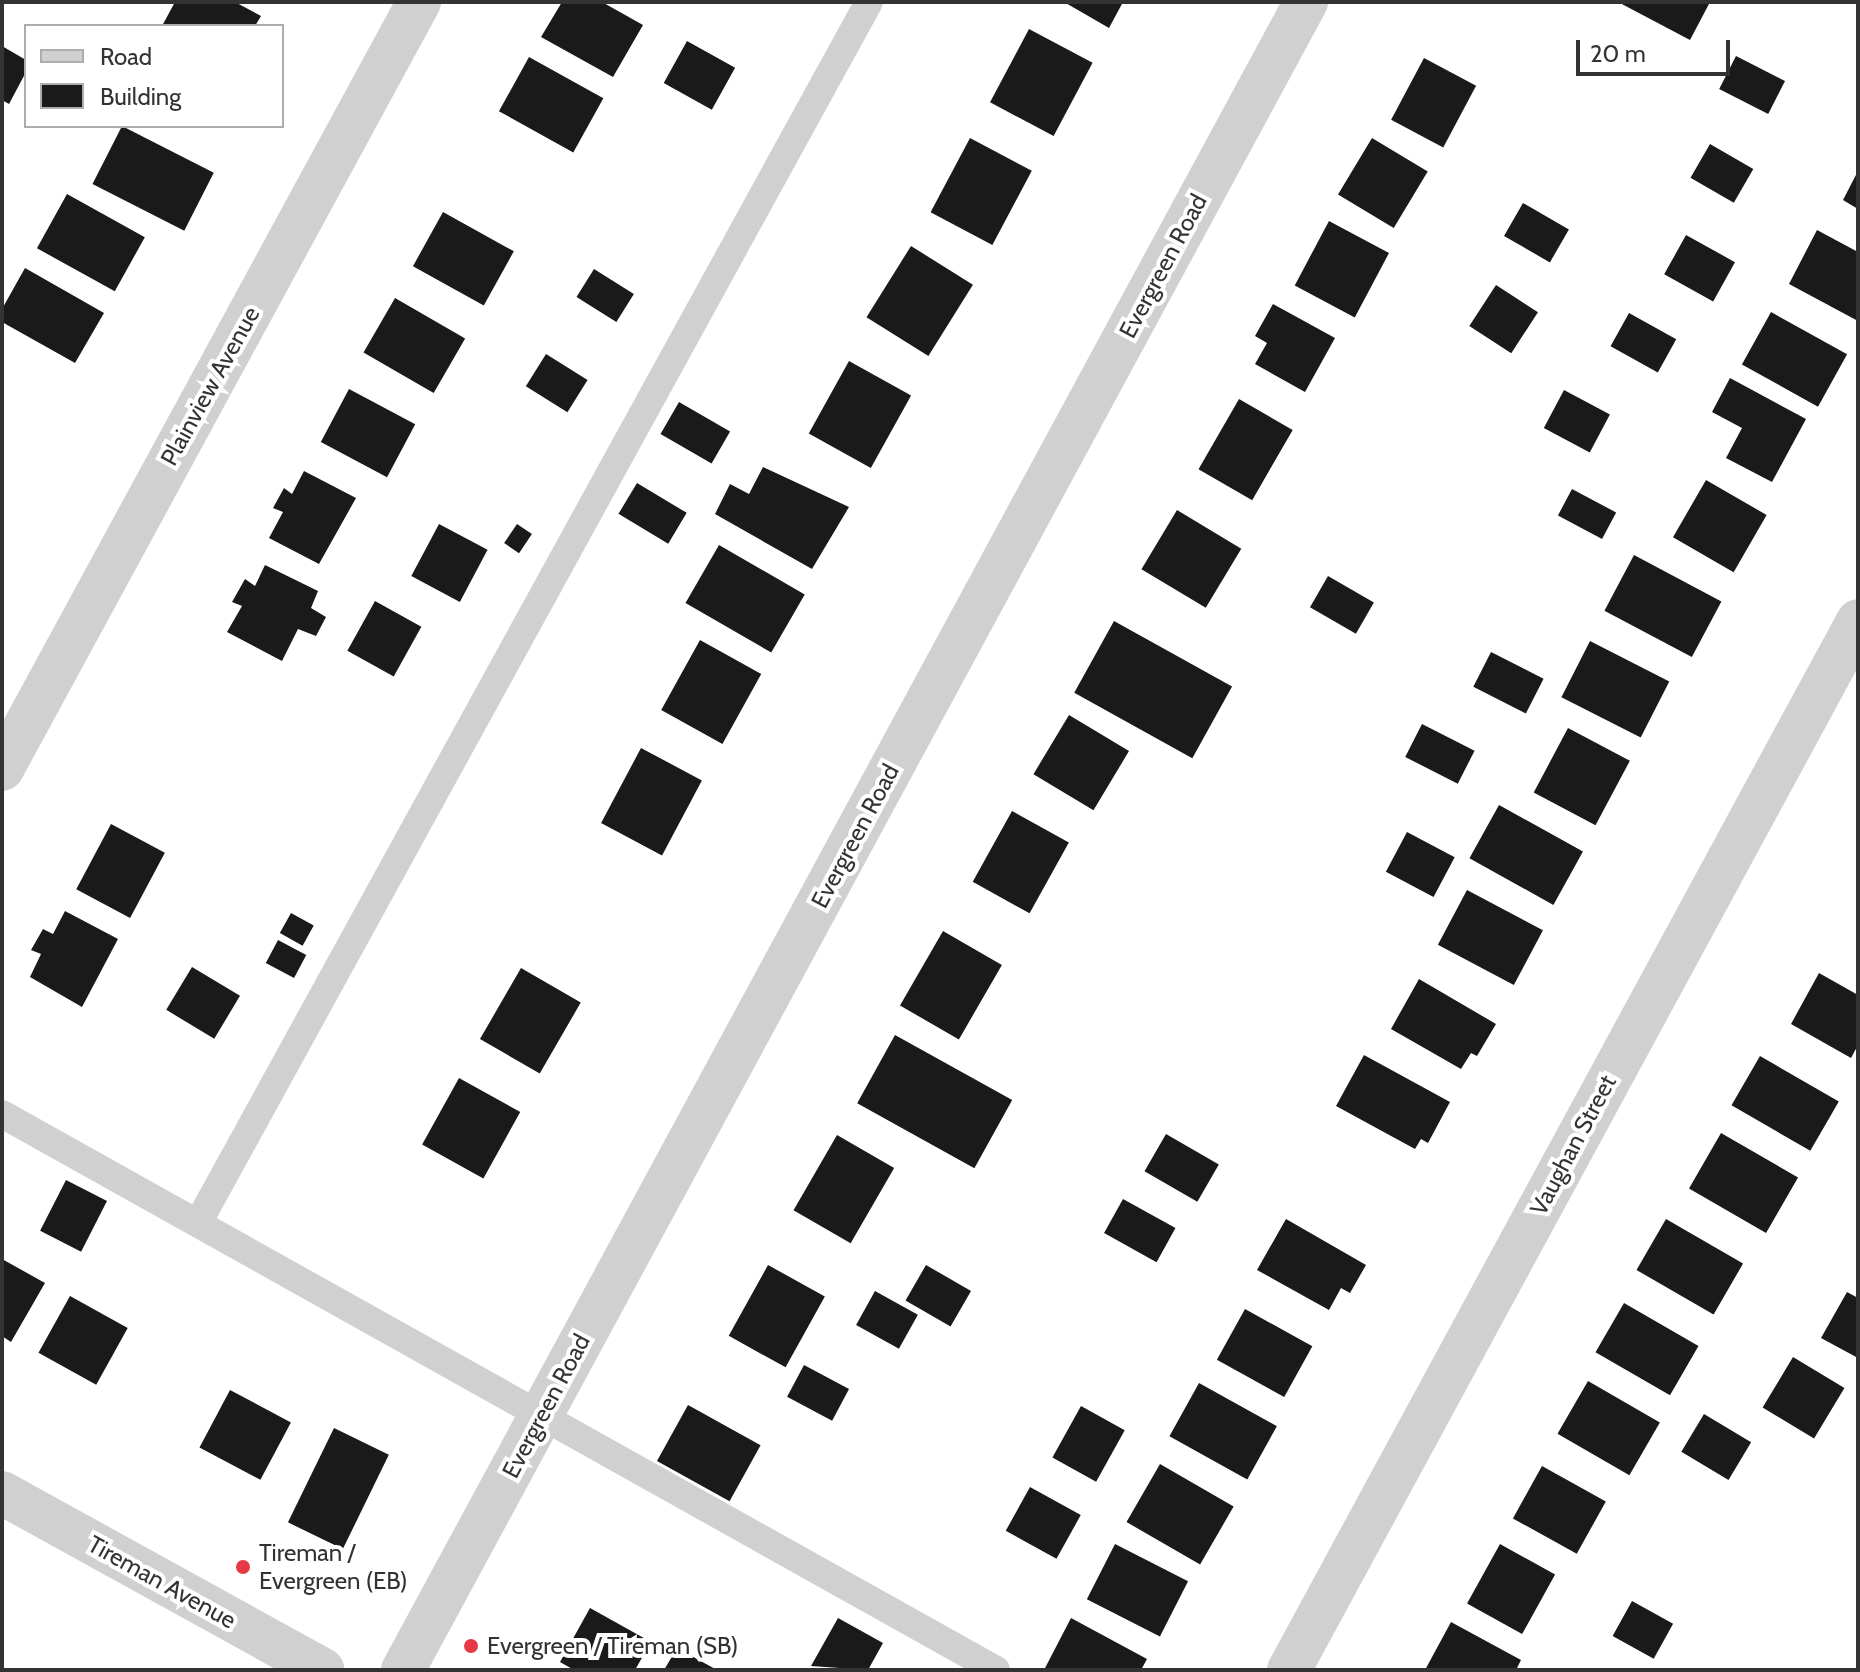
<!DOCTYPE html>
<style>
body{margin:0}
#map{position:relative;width:1860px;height:1672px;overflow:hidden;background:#fff;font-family:Cabin,sans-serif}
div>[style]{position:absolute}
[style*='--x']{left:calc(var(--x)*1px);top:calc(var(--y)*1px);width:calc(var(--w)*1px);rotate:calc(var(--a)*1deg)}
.building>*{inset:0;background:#1a1a1a;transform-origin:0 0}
.service>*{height:28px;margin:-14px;padding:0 14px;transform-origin:14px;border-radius:14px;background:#d0d0d0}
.minor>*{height:44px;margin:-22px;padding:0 22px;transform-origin:22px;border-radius:22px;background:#d0d0d0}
.tertiary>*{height:44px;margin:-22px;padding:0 22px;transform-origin:22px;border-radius:22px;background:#d0d0d0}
.dots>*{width:22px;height:22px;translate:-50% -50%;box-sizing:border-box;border:4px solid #fff;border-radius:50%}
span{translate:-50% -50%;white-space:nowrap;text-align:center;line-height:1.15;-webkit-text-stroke:8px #fff;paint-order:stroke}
.street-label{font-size:24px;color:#333}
.poi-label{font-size:24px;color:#333}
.left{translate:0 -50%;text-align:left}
.frame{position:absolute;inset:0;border:4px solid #333;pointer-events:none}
.legend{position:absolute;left:24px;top:24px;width:260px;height:104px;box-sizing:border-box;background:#fff;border:2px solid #adadad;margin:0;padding:10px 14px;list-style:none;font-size:24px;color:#333}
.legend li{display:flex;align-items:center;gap:16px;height:40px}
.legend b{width:40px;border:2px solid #adadad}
.scale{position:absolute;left:1576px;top:40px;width:154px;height:36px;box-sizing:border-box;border:4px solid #333;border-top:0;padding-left:10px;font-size:24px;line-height:28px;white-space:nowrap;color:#333;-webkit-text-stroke:6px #fff;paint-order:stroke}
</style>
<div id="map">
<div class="building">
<i style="clip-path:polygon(175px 2px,235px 2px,261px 16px,255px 26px,162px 26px)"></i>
<i style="clip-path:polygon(562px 2px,602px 2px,643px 25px,613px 77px,541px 37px)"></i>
<i style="clip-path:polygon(1064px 2px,1123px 2px,1109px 28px)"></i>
<i style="clip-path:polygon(1618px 2px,1710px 2px,1690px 40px)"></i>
<i style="left:1029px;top:29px;width:72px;height:83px;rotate:28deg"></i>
<i style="left:687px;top:41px;width:55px;height:48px;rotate:29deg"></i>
<i style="clip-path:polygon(2px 46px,26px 60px,26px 72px,9px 104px,2px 100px)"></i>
<i style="left:1736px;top:56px;width:55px;height:37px;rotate:27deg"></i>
<i style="left:529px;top:57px;width:85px;height:62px;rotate:29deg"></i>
<i style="left:1424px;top:58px;width:59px;height:70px;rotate:28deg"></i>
<i style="left:122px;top:126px;width:103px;height:65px;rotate:27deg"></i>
<i style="left:970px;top:138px;width:70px;height:84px;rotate:28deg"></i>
<i style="left:1372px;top:138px;width:65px;height:66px;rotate:31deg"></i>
<i style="left:1710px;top:144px;width:50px;height:39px;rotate:30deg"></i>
<i style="clip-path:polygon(1858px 171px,1858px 209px,1843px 200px)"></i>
<i style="left:67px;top:194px;width:89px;height:62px;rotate:29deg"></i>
<i style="left:1523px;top:203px;width:53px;height:38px;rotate:30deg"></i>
<i style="left:443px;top:212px;width:81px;height:62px;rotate:29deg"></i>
<i style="left:1329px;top:221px;width:68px;height:73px;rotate:28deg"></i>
<i style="clip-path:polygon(1817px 230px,1858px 252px,1858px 321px,1789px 284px)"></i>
<i style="left:1686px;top:235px;width:56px;height:45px;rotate:29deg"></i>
<i style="left:911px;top:246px;width:73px;height:84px;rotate:32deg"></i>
<i style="clip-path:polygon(25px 268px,104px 313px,75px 363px,2px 322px,2px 309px)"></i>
<i style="left:594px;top:269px;width:47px;height:33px;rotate:32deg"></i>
<i style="left:1496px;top:285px;width:50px;height:49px;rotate:33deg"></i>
<i style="left:395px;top:298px;width:81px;height:63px;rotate:30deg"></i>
<i style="clip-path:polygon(1273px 304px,1335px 338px,1305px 392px,1255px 364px,1267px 343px,1255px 336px)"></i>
<i style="left:1771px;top:312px;width:87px;height:60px;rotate:29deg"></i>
<i style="left:1629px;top:313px;width:54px;height:38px;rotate:29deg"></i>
<i style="left:546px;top:354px;width:49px;height:38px;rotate:32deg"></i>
<i style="left:849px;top:361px;width:71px;height:83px;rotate:29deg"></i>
<i style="clip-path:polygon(1730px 378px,1806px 419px,1772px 482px,1726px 458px,1742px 428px,1712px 412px)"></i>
<i style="left:349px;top:389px;width:75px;height:60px;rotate:28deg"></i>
<i style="left:1564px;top:390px;width:52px;height:43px;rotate:28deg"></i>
<i style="left:1239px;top:399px;width:62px;height:81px;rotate:30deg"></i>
<i style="left:679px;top:402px;width:59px;height:37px;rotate:30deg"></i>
<i style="clip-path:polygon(763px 467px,849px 507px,812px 569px,715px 514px,730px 484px,749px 494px)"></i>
<i style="clip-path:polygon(304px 471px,356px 498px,319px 564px,269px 538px,283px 512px,273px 508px,284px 488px,292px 494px)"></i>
<i style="left:1706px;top:480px;width:70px;height:66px;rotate:30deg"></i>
<i style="left:637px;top:483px;width:58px;height:36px;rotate:31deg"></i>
<i style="left:1572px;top:489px;width:50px;height:30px;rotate:28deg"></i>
<i style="left:1177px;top:510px;width:75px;height:69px;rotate:31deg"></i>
<i style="left:439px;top:524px;width:55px;height:59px;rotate:28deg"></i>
<i style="left:517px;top:524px;width:18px;height:23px;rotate:34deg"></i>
<i style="left:719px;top:545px;width:99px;height:67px;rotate:30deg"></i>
<i style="left:1634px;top:555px;width:99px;height:63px;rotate:28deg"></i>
<i style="clip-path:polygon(265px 565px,318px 591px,311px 608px,326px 617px,316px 636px,298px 629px,282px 661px,227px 632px,242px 606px,232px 602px,245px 579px,255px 586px)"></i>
<i style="left:1328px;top:576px;width:53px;height:36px;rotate:30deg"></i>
<i style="left:375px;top:601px;width:53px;height:57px;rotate:29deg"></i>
<i style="left:1114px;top:621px;width:135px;height:82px;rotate:29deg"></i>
<i style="left:700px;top:640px;width:70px;height:80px;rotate:29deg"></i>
<i style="left:1590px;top:641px;width:89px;height:63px;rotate:27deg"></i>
<i style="left:1491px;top:652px;width:59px;height:39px;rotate:27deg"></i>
<i style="left:1069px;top:715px;width:70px;height:69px;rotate:31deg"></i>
<i style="left:1422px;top:724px;width:59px;height:37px;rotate:27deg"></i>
<i style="left:1568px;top:728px;width:70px;height:73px;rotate:28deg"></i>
<i style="left:641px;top:748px;width:69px;height:85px;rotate:28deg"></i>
<i style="left:1499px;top:805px;width:96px;height:61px;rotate:29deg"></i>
<i style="left:1012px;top:811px;width:65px;height:81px;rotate:29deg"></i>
<i style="left:111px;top:824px;width:61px;height:74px;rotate:28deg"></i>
<i style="left:1407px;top:832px;width:54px;height:45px;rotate:28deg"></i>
<i style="left:1467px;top:890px;width:86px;height:62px;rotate:28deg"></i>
<i style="clip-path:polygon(65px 911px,118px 939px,82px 1007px,30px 977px,41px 954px,31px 950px,43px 929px,53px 934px)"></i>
<i style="left:291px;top:913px;width:26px;height:23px;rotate:29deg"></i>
<i style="left:943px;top:931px;width:68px;height:86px;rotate:30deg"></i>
<i style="left:278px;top:940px;width:32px;height:26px;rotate:28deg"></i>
<i style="left:192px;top:967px;width:56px;height:50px;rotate:31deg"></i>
<i style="left:521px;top:968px;width:69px;height:82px;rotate:30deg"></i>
<i style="clip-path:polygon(1819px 973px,1858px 995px,1858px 1045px,1851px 1058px,1791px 1024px)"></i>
<i style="clip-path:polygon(1419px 979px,1496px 1024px,1477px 1056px,1471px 1053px,1461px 1069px,1391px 1029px)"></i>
<i style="left:895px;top:1035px;width:134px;height:78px;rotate:29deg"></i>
<i style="clip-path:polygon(1364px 1055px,1450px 1102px,1428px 1143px,1421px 1139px,1415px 1149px,1336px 1106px)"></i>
<i style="left:1760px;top:1056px;width:91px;height:57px;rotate:30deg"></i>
<i style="left:459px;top:1078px;width:70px;height:76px;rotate:29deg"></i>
<i style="left:1721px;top:1133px;width:89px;height:64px;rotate:30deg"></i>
<i style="left:1166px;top:1134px;width:61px;height:43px;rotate:30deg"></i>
<i style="left:837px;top:1135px;width:66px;height:87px;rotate:30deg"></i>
<i style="left:66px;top:1180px;width:46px;height:57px;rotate:27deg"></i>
<i style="left:1123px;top:1199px;width:60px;height:39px;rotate:29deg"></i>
<i style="clip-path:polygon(1286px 1219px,1366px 1265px,1350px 1293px,1341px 1288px,1329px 1310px,1257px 1270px)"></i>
<i style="left:1666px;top:1219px;width:89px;height:59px;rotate:30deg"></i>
<i style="clip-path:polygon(2px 1259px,45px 1283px,11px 1342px,2px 1336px)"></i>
<i style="left:768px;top:1265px;width:65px;height:81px;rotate:29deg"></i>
<i style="left:926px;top:1265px;width:52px;height:41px;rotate:30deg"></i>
<i style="left:875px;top:1291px;width:49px;height:39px;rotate:29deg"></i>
<i style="clip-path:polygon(1847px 1292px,1858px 1298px,1858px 1358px,1821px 1338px)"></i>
<i style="left:70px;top:1296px;width:66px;height:65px;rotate:29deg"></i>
<i style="left:1624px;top:1303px;width:86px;height:57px;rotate:30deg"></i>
<i style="left:1245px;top:1309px;width:77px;height:58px;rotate:29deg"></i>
<i style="left:1793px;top:1357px;width:60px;height:59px;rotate:31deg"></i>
<i style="left:804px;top:1365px;width:51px;height:36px;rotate:28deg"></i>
<i style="left:1588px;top:1381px;width:83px;height:61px;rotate:30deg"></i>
<i style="left:1199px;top:1383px;width:89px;height:61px;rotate:29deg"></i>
<i style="left:230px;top:1390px;width:69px;height:65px;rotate:28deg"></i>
<i style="left:688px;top:1405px;width:83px;height:64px;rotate:29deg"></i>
<i style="left:1081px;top:1406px;width:50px;height:59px;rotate:29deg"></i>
<i style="left:1704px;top:1414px;width:55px;height:44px;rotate:31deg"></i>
<i style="left:334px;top:1428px;width:61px;height:105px;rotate:26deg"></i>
<i style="left:1160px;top:1464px;width:85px;height:67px;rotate:30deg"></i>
<i style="left:1542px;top:1466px;width:73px;height:60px;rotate:29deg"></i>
<i style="left:1030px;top:1487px;width:58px;height:50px;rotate:29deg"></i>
<i style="left:1115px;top:1544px;width:82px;height:62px;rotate:27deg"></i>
<i style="left:1500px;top:1544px;width:63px;height:68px;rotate:29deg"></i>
<i style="left:1632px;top:1601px;width:47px;height:40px;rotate:29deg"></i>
<i style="clip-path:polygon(590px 1608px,651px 1642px,635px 1670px,574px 1670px,560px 1662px)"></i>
<i style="clip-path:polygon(838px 1618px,883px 1643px,868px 1670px,811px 1666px)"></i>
<i style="clip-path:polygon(1071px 1618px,1147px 1659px,1141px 1670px,1044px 1670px)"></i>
<i style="clip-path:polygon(1451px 1622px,1521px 1660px,1516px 1670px,1425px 1670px)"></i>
<i style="clip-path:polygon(677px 1648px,717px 1670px,664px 1670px)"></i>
</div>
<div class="service">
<i style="--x:2;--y:1114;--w:1139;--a:29.22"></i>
<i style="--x:198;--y:1223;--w:1393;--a:-61.21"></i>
</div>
<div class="minor">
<i style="--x:2;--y:769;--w:873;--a:-61.47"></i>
<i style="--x:1289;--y:1670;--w:1193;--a:-61.52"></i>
</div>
<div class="tertiary">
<i style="--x:2;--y:1493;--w:366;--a:28.9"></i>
<i style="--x:403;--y:1670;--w:1897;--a:-61.57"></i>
</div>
<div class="dots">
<i style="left:243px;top:1567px;background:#e63946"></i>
<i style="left:471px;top:1646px;background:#e63946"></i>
</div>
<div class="street-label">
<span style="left:1163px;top:266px;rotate:-62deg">Evergreen Road</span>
<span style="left:210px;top:386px;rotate:-61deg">Plainview Avenue</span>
<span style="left:855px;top:836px;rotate:-62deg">Evergreen Road</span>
<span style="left:1573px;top:1145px;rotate:-62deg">Vaughan Street</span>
<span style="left:546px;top:1406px;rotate:-62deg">Evergreen Road</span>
<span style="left:162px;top:1582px;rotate:29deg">Tireman Avenue</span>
</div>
<div class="poi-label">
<span class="left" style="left:259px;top:1567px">Tireman /<br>Evergreen (EB)</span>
<span class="left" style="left:487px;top:1646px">Evergreen / Tireman (SB)</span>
</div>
<div class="frame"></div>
<ul class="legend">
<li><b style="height:10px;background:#d0d0d0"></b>Road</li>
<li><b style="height:22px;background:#1a1a1a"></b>Building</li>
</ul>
<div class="scale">20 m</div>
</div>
